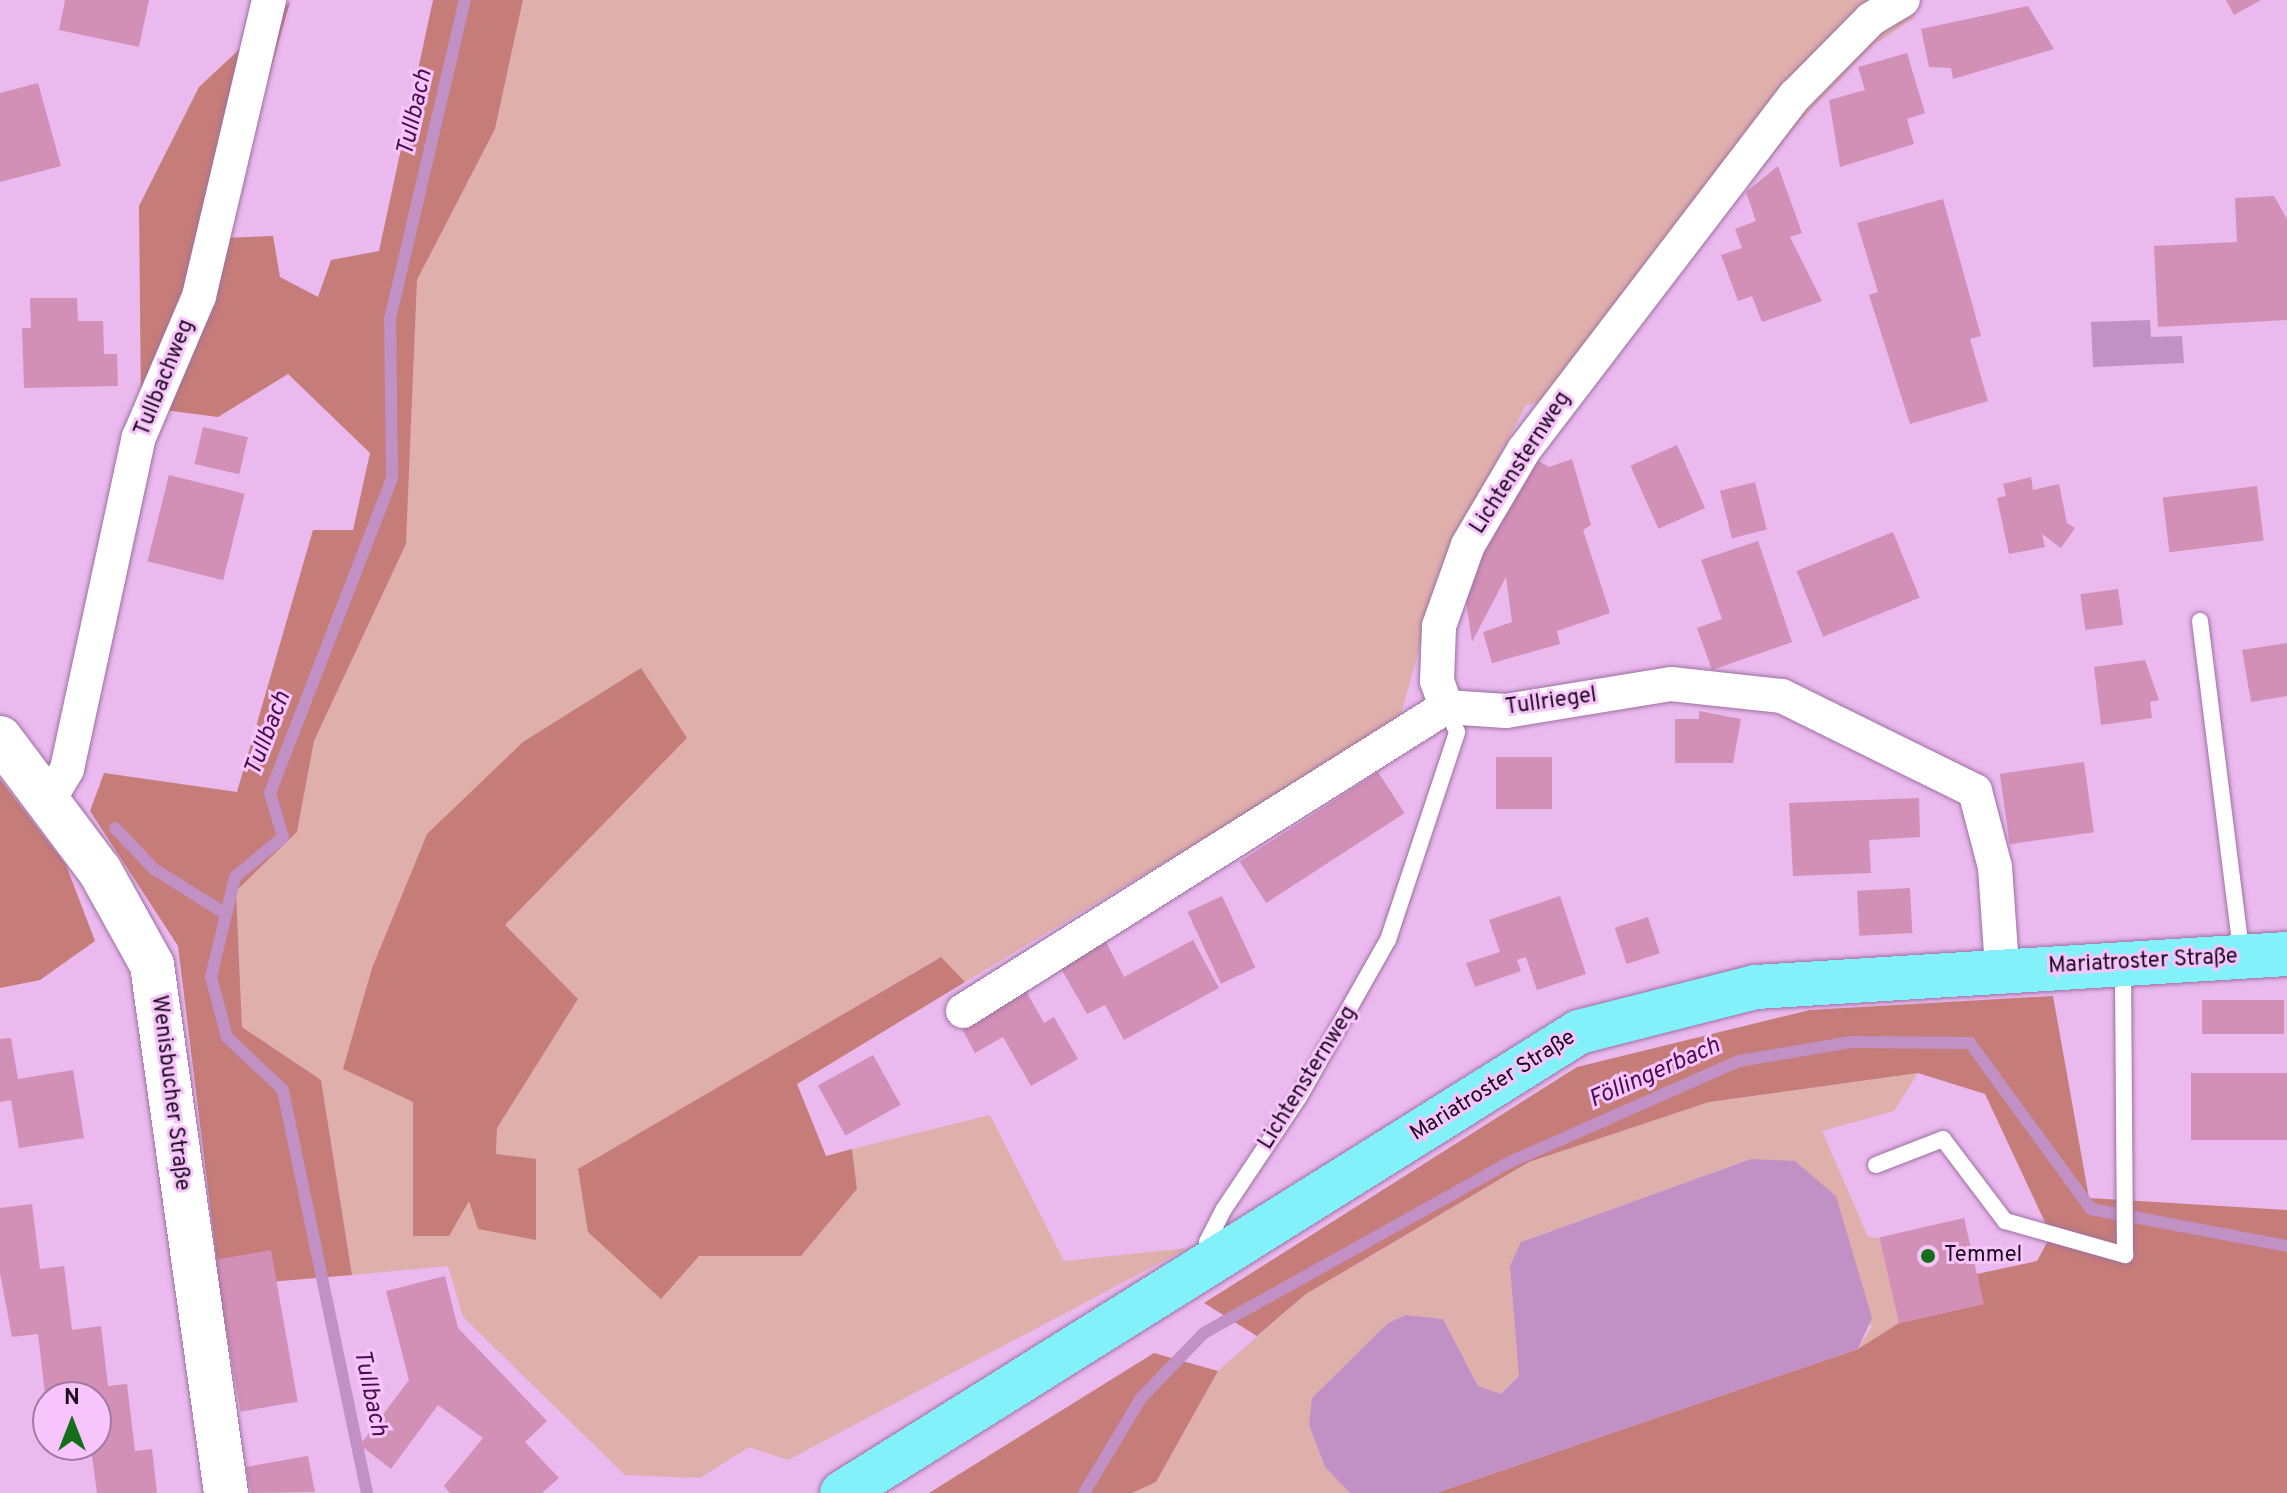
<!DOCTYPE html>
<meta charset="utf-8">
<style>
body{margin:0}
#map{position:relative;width:2287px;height:1493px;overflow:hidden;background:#eab9ee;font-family:Overpass,sans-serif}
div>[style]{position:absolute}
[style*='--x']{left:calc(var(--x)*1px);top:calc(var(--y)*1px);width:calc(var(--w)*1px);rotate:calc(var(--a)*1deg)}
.green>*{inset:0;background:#dfafac}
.forest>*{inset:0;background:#c67c78}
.water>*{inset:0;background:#c191c6}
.stream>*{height:12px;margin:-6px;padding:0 6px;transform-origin:6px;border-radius:6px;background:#c191c6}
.building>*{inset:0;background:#d290b7;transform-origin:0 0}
.roads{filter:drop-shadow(0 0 2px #9e70a2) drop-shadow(0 0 2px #9e70a2)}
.lane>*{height:16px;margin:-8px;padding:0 8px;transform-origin:8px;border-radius:8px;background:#fff}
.street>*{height:34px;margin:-17px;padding:0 17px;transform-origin:17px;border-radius:17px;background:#fff}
.secondary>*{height:44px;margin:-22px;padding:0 22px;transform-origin:22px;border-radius:22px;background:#fff}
.primary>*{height:44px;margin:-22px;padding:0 22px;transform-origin:22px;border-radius:22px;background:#82f1fa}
.dots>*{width:22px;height:22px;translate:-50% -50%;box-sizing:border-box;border:4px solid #f7c5fb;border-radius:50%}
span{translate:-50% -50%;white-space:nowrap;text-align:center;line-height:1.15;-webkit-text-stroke:6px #f7c5fb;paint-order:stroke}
.street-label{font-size:22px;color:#1c0b1e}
.poi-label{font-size:22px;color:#1c0b1e}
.left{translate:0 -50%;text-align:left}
.water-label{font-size:24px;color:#490c4f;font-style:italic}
.north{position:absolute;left:32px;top:1381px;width:80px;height:80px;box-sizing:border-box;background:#f7c5fb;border:2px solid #9f7ba3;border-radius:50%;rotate:0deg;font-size:22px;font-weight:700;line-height:32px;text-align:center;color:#1c0b1e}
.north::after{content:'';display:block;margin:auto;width:28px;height:36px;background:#146e1a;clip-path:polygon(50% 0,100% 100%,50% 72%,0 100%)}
</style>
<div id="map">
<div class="green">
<i style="clip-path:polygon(evenodd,523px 0,1910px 0,1915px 17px,1872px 46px,1800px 121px,1579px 396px,1526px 405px,1442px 567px,1399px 721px,965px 982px,940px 957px,578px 1170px,699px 1256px,801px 1256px,857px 1189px,852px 1149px,990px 1115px,1064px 1261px,1188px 1248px,788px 1460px,749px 1447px,700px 1478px,625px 1475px,463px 1317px,448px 1266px,352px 1275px,321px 1080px,242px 1027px,236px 891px,297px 832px,314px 741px,406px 544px,417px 280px,495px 129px,523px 0,686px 738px,505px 925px,578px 999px,497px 1127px,496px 1155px,469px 1200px,413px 1236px,413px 1102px,344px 1069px,372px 968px,427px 834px,686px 738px)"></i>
<i style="clip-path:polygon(1918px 1073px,1894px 1111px,1822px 1131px,1868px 1237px,1879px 1238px,1899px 1323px,1858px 1349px,1872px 1326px,1751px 1159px,1521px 1242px,1519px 1376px,1501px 1394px,1478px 1386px,1443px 1319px,1406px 1315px,1388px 1323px,1309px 1425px,1325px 1467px,1350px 1493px,1132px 1493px,1156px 1482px,1218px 1371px,1306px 1294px,1529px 1162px,1709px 1102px)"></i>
</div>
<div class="forest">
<i style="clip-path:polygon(433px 0,523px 0,495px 129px,417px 280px,406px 544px,314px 741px,297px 832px,236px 891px,242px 1027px,321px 1080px,352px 1275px,220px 1286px,178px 946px,90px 811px,104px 773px,237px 792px,313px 530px,353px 530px,370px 453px,288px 374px,218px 417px,141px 407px,139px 206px,199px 87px,290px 2px,222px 238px,273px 236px,280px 277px,318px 297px,331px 260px,379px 251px)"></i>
<i style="clip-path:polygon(641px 668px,687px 738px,505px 925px,578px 999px,497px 1128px,496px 1154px,536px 1159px,536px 1240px,478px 1229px,469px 1201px,449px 1236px,413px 1236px,413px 1102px,343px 1069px,372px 968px,427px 834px,523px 742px)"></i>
<i style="clip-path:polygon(0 779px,66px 865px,95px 941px,40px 980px,0 988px)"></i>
<i style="clip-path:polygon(941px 957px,965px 982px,797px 1084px,826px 1156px,852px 1149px,857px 1189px,801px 1256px,699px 1256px,661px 1299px,588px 1232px,578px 1169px)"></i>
<i style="clip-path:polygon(2053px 996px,2089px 1198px,2287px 1210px,2287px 1493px,1436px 1493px,1858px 1349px,1899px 1323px,1983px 1304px,1977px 1274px,2037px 1261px,2051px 1235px,1985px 1094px,1918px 1073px,1709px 1102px,1529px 1162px,1306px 1294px,1257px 1336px,1204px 1303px,1577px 1067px,1810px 1010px)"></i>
<i style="clip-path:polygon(1154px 1353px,1218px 1371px,1156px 1482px,1132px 1493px,929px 1493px)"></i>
</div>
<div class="water">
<i style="clip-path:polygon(2150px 320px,2151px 337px,2182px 336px,2184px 363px,2093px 367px,2091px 322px)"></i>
<i style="clip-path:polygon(1751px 1159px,1795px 1161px,1836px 1196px,1872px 1318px,1858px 1349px,1436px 1493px,1350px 1493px,1325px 1467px,1309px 1425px,1312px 1398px,1388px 1323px,1406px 1315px,1443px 1319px,1478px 1386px,1501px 1394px,1519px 1376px,1510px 1266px,1521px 1242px)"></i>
</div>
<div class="stream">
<i style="--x:115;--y:828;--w:57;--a:46.4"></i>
<i style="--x:154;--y:869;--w:85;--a:32"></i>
<i style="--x:367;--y:1493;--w:412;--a:-101.8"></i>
<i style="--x:283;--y:1090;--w:77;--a:-136.6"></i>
<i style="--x:227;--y:1037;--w:62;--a:-104.9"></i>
<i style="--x:211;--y:977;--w:103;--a:-76.5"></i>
<i style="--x:235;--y:877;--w:62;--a:-39.8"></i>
<i style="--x:283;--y:837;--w:46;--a:-106.5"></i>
<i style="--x:270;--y:793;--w:337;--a:-68.8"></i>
<i style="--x:392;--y:479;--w:160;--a:-90.7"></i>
<i style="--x:390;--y:319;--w:328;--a:-76.8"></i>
<i style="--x:1084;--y:1493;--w:111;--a:-59"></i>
<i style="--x:1141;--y:1398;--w:91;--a:-45.9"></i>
<i style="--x:1204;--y:1333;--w:351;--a:-29.2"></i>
<i style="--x:1510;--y:1162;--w:250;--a:-23.8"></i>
<i style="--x:1739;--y:1061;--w:114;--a:-9.6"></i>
<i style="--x:1851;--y:1042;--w:119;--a:0.5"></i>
<i style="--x:1970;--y:1043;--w:205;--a:53.9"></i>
<i style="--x:2091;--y:1209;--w:199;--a:10.7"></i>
</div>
<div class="building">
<i style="clip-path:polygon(65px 0,149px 0,139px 47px,59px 30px)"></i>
<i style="clip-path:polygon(2226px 0,2261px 0,2234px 15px)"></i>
<i style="clip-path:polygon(2028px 6px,2054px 49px,1953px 79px,1951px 68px,1929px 67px,1921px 29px)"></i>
<i style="clip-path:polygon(1907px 53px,1925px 113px,1907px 119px,1914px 144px,1840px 167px,1829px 100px,1865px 90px,1858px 67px)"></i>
<i style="clip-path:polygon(38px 83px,61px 166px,0 182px,0 93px)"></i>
<i style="clip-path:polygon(1778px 166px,1802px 233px,1790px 237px,1822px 301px,1762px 322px,1752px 296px,1738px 301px,1721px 255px,1742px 248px,1735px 229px,1756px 221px,1746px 192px)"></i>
<i style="clip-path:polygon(2274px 196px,2287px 219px,2287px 320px,2158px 327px,2154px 246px,2237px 242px,2235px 198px)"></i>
<i style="clip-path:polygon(1943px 199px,1981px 336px,1970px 339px,1988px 401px,1910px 424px,1869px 295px,1878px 292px,1857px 223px)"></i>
<i style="clip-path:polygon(30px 298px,77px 298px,78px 321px,103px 321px,104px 354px,117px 354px,118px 386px,24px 388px,22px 328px,31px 328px)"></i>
<i style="left:203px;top:427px;width:46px;height:38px;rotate:13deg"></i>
<i style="left:1677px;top:445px;width:69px;height:51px;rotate:66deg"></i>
<i style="clip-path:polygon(1535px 459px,1549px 467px,1572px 459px,1591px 525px,1583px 530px,1610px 613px,1557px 631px,1560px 644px,1492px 663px,1483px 632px,1512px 622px,1506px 577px,1472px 642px,1464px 588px)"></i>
<i style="left:169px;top:475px;width:78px;height:89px;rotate:14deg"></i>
<i style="clip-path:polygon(2031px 477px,2033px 490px,2059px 484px,2067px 523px,2075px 528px,2061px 548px,2042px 534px,2045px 547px,2009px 554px,1997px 498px,2006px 496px,2003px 484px)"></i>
<i style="left:1755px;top:482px;width:49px;height:36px;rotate:76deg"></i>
<i style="left:2257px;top:486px;width:55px;height:95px;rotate:83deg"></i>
<i style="left:1893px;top:532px;width:71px;height:104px;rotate:68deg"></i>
<i style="clip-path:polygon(1758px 541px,1792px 642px,1712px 670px,1697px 628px,1722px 619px,1701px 560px)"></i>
<i style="left:2118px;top:589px;width:36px;height:38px;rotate:82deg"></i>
<i style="clip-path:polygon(2287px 643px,2287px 696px,2251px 702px,2242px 650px)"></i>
<i style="clip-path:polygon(2145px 660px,2159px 700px,2150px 702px,2152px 718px,2101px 725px,2094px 667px)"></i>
<i style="clip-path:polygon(1699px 711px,1741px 719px,1733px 763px,1675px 763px,1675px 719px,1699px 719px)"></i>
<i style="left:1496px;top:757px;width:56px;height:52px"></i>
<i style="left:2084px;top:762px;width:71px;height:85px;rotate:82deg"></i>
<i style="left:1378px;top:772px;width:49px;height:165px;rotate:57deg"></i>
<i style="clip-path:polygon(1919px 798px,1920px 837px,1869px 840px,1871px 873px,1793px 876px,1789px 803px)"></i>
<i style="left:1910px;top:888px;width:45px;height:53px;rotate:87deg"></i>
<i style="left:1222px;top:896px;width:79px;height:38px;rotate:65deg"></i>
<i style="clip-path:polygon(1560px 896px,1586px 974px,1537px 990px,1526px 957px,1517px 960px,1521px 971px,1475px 987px,1466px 963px,1500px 952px,1489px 920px)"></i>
<i style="left:1648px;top:917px;width:38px;height:35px;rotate:72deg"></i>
<i style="clip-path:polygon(1105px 940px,1124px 977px,1193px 940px,1219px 988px,1124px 1040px,1105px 1005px,1087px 1014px,1059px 965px)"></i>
<i style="clip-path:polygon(1026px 991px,1044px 1023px,1054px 1017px,1078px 1059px,1031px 1086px,1003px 1037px,975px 1053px,961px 1027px)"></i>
<i style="left:2202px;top:1000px;width:82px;height:34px"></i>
<i style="clip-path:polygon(11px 1038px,18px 1079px,73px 1070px,84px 1138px,19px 1148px,11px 1100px,0 1102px,0 1039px)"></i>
<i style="left:873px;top:1055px;width:57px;height:63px;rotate:61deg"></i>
<i style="left:2191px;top:1073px;width:96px;height:67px"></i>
<i style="clip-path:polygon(32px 1204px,40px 1269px,64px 1266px,72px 1330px,101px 1326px,108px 1386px,127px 1384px,135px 1451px,152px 1449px,157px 1493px,97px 1493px,92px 1456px,73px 1459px,71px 1445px,96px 1445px,96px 1397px,45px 1394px,38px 1334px,12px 1337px,0 1273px,0 1208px)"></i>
<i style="left:1964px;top:1218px;width:88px;height:87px;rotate:77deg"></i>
<i style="left:271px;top:1250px;width:154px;height:58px;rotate:80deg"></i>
<i style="clip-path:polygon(445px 1276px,458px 1328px,547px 1421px,525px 1442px,559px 1478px,542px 1493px,450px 1493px,444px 1486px,483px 1438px,438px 1405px,391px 1469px,360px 1445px,409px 1380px,386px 1291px)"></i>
<i style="clip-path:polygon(308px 1456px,315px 1492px,251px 1493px,246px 1467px)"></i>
</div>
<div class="roads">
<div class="lane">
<i style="--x:2200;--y:621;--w:338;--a:82.9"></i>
<i style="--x:1876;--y:1165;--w:72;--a:-21.2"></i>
<i style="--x:1943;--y:1139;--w:103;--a:52.9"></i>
<i style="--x:2005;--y:1221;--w:125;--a:15.8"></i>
<i style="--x:2125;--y:1255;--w:289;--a:-90.4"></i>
<i style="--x:1210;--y:1259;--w:17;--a:-100"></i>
<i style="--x:1207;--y:1242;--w:37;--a:-63"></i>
<i style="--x:1224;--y:1209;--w:135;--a:-56.2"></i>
<i style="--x:1299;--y:1097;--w:180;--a:-60.5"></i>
<i style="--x:1388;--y:940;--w:219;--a:-71.6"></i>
<i style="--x:1457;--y:732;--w:27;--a:-114"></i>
</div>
<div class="street">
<i style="--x:1446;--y:707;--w:28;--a:-109"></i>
<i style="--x:1437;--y:681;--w:55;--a:-87.9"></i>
<i style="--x:1439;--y:626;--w:86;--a:-70.3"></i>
<i style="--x:1468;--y:545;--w:110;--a:-59.5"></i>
<i style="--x:1524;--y:450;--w:446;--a:-52.6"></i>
<i style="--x:1795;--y:96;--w:108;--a:-45.4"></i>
<i style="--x:1871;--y:19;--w:37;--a:-31"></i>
<i style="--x:48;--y:801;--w:37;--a:-59"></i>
<i style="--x:67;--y:769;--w:340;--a:-77.8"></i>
<i style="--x:139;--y:437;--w:153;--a:-66.9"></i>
<i style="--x:199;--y:296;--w:304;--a:-76.7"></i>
<i style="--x:963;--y:1011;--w:571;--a:-32.19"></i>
<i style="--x:1446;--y:707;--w:60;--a:3.8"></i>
<i style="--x:1506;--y:711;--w:167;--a:-9.3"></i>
<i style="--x:1671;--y:684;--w:112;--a:6.2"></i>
<i style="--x:1782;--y:696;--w:215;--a:26.2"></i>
<i style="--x:1975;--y:791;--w:79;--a:75.3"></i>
<i style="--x:1995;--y:867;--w:101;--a:86"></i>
</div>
<div class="secondary">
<i style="--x:0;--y:738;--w:166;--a:53.1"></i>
<i style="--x:100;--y:871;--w:107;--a:61"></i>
<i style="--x:152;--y:965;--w:533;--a:82.02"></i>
</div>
<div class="primary">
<i style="--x:842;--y:1493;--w:869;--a:-32.03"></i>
<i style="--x:1579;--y:1032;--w:183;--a:-14.3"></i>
<i style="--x:1756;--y:987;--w:532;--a:-3.56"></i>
</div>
</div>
<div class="dots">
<i style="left:1928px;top:1256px;background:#146e1a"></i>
</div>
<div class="street-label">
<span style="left:165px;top:378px;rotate:-68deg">Tullbachweg</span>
<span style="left:1521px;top:463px;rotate:-57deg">Lichtensternweg</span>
<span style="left:1551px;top:702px;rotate:-8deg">Tullriegel</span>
<span style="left:2143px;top:962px;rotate:-3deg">Mariatroster Straße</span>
<span style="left:1308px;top:1078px;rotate:-58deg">Lichtensternweg</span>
<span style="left:1493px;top:1086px;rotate:-32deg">Mariatroster Straße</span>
<span style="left:170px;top:1093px;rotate:83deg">Wenisbucher Straße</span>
</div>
<div class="poi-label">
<span class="left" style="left:1944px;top:1256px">Temmel</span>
</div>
<div class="water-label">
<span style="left:416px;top:113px;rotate:-77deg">Tullbach</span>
<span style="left:269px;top:734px;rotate:-69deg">Tullbach</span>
<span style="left:1655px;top:1074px;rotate:-24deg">Föllingerbach</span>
<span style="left:369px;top:1393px;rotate:78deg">Tullbach</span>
</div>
<div class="north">N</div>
</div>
